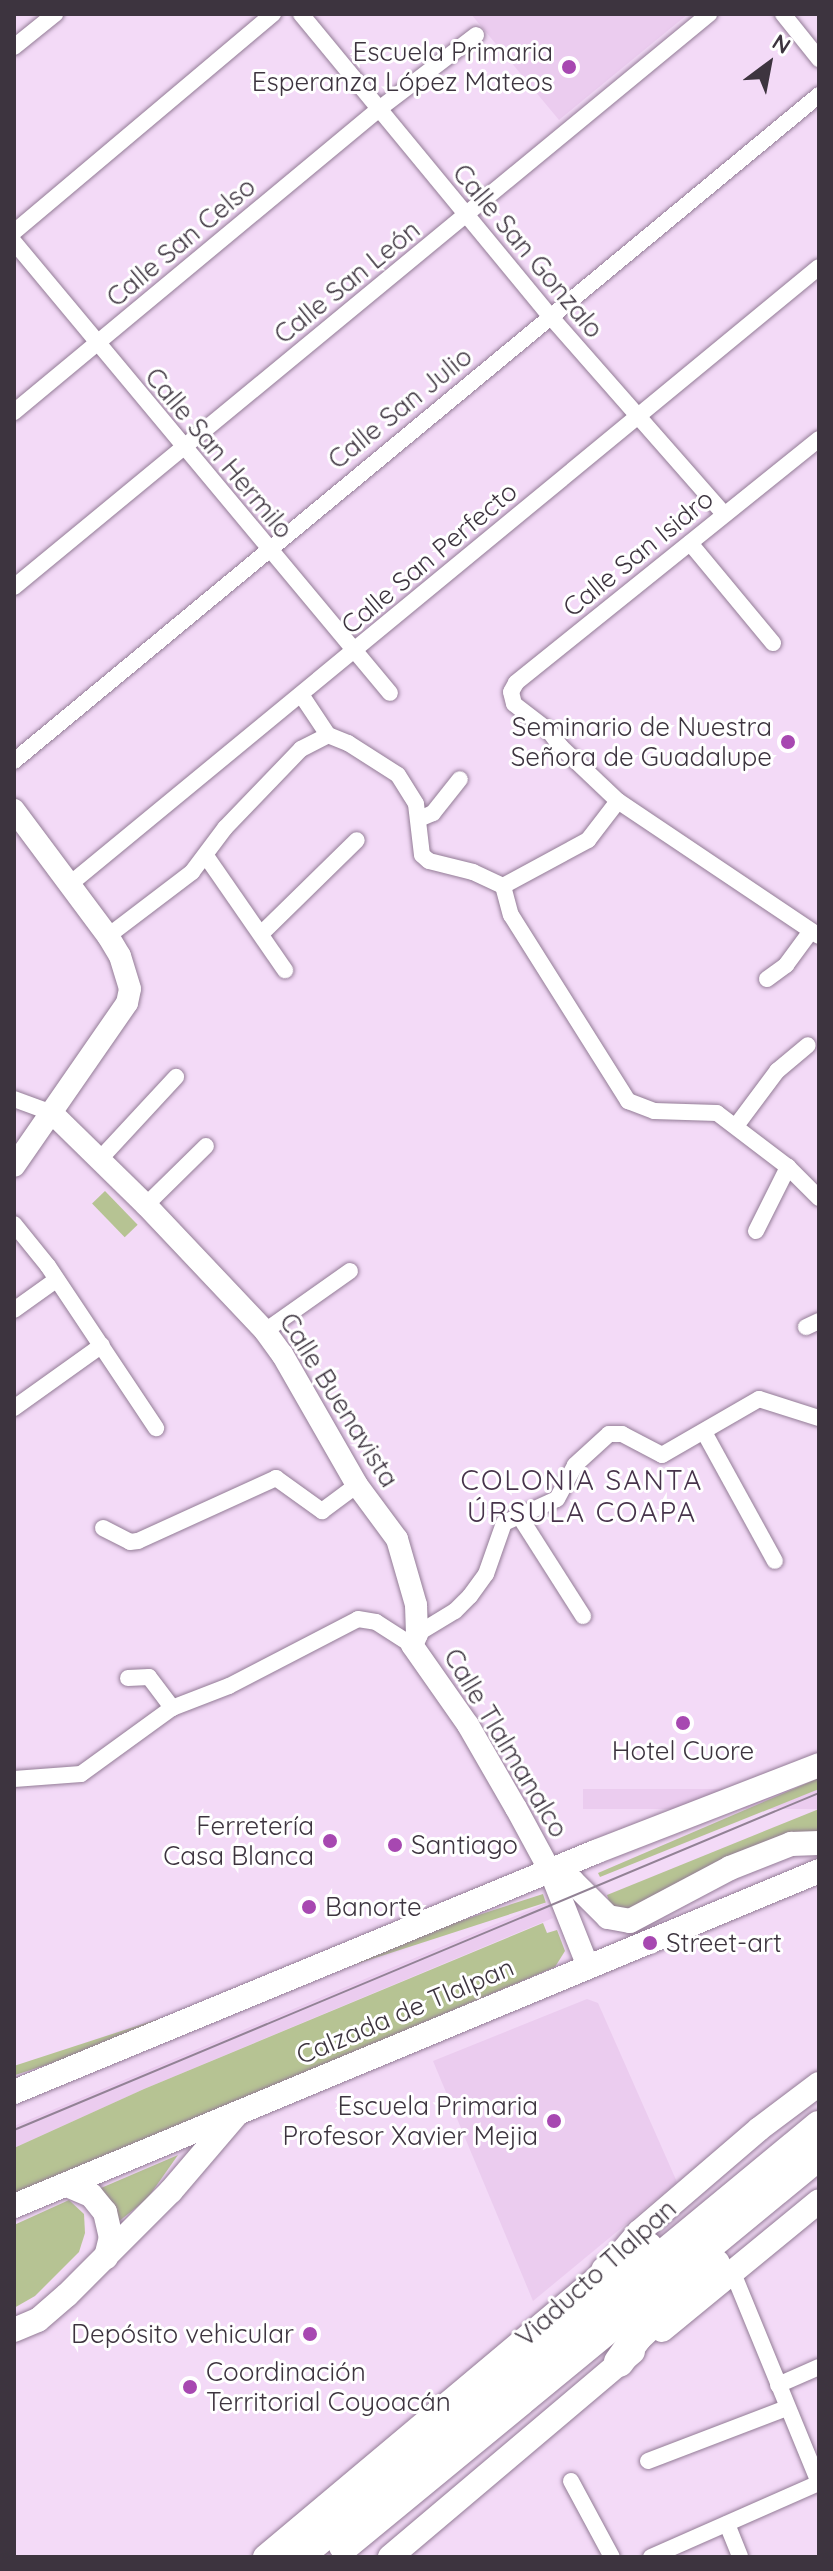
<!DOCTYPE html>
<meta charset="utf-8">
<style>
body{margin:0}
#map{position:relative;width:833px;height:2571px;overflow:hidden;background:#f3daf7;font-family:Quicksand,sans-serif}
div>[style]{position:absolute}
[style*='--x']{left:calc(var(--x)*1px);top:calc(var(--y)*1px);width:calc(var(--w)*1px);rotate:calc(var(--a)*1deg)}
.built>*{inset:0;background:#ebccef;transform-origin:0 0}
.green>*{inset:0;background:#b6c393;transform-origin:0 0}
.roads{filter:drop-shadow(0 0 2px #937c96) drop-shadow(0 0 2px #937c96)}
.minor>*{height:16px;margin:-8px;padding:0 8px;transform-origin:8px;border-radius:8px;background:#fff}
.tertiary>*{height:22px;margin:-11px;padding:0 11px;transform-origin:11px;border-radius:11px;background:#fff}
.secondary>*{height:24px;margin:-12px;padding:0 12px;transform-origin:12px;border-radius:12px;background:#fff}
.motorway>*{height:30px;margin:-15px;padding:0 15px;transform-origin:15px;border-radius:15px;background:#fff}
.tram>*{height:2px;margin:-1px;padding:0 1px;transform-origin:1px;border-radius:1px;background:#928295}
.dots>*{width:22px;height:22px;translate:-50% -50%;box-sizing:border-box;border:4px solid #fff;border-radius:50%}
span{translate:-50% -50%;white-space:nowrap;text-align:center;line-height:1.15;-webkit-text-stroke:6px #fff;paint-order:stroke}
.poi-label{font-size:26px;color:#3d343f}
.right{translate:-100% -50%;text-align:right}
.left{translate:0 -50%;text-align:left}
.street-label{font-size:26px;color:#3d343f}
.neighbourhood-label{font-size:28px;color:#47334b;letter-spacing:2px}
.frame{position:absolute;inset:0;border:16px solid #3d343f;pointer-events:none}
.north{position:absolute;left:729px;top:24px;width:80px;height:80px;-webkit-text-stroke:6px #fff;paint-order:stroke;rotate:32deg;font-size:22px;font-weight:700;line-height:32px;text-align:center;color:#3d343f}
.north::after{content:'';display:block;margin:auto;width:28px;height:36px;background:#3d343f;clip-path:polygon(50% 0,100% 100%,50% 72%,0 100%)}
</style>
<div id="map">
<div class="built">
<i style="clip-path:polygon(471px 14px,688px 14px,559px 120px)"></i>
<i style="left:819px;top:1789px;width:20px;height:236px;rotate:90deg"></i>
<i style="clip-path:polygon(546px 1903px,553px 1918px,144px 2089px,14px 2148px,14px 2126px)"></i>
<i style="clip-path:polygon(587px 1999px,598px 2003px,677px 2182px,533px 2301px,433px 2061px)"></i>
</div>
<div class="green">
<i style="left:105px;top:1191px;width:47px;height:18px;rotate:46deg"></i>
<i style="clip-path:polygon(819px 1778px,819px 1789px,600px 1877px,598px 1873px)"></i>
<i style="clip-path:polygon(819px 1809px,819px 1837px,633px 1913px,611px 1907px,607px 1895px)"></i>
<i style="left:543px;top:1894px;width:9px;height:574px;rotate:72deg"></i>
<i style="clip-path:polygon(543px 1923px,547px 1933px,557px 1930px,565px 1951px,555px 1967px,14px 2196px,14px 2148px,144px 2089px)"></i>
<i style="clip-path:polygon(178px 2155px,147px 2199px,118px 2222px,101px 2188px)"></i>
<i style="clip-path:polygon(69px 2200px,84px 2214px,85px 2233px,79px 2252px,35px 2296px,14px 2308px,14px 2225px)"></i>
</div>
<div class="roads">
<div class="minor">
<i style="--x:301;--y:14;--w:391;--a:50.5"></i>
<i style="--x:550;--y:316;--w:264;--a:48.7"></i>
<i style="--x:783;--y:14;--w:58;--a:51.3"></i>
<i style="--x:14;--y:47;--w:53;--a:-38.8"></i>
<i style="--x:14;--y:232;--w:339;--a:-40.1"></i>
<i style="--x:14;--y:242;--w:587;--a:50.18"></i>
<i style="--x:14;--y:412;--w:474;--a:-39.7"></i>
<i style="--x:379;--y:109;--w:122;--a:-37.3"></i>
<i style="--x:819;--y:439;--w:389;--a:141.2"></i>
<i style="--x:516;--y:683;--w:10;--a:119"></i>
<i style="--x:511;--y:692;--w:12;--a:76"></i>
<i style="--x:514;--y:704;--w:44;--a:37.6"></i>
<i style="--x:549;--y:731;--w:20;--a:53"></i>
<i style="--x:561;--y:747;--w:79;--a:43.5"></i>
<i style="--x:618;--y:801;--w:242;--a:33.9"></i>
<i style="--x:690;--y:543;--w:130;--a:50.3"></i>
<i style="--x:14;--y:587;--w:901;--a:-39.5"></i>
<i style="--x:302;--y:696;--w:47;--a:56.3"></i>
<i style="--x:328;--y:735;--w:22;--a:22"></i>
<i style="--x:348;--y:743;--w:59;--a:32.6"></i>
<i style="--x:398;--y:775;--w:34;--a:58"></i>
<i style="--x:416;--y:804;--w:51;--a:83.3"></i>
<i style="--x:422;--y:855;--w:9;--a:41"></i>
<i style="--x:429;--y:861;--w:45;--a:14"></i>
<i style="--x:473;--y:872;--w:33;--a:25"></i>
<i style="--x:503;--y:886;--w:30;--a:75"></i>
<i style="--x:511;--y:915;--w:220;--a:57.8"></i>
<i style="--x:628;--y:1101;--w:28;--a:21"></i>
<i style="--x:654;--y:1111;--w:63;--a:1.8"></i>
<i style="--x:717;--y:1113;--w:89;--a:37.3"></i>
<i style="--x:788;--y:1167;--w:44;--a:45"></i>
<i style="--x:14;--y:761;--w:1045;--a:-39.6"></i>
<i style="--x:419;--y:819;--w:15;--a:-23"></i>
<i style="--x:433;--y:813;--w:43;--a:-51.5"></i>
<i style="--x:206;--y:856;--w:139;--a:55.3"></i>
<i style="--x:70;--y:884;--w:970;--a:-39.48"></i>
<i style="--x:503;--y:886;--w:97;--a:-28.4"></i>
<i style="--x:588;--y:840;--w:49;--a:-52.4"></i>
<i style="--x:261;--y:934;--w:134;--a:-44.4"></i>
<i style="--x:108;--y:936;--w:106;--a:-37.3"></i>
<i style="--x:192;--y:872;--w:55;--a:-53.1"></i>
<i style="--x:225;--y:828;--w:110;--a:-46.1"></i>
<i style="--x:301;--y:749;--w:30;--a:-27"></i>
<i style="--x:767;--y:979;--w:24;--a:-36"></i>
<i style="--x:786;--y:965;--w:42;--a:-53.7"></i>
<i style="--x:14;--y:1099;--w:40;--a:20.2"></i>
<i style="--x:736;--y:1126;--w:69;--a:-53.3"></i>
<i style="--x:777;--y:1071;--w:40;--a:-40"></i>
<i style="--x:100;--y:1159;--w:112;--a:-47.2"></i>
<i style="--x:146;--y:1205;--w:84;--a:-44.5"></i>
<i style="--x:14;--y:1224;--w:54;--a:51"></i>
<i style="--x:48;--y:1266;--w:195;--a:56.3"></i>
<i style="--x:756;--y:1231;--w:72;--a:-63.4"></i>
<i style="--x:14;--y:1310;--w:52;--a:-35.5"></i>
<i style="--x:806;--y:1327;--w:14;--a:-25"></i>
<i style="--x:265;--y:1331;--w:104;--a:-35.2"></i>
<i style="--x:14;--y:1408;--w:108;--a:-35.6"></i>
<i style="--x:704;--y:1432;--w:147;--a:61.2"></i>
<i style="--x:518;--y:1514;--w:121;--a:57.5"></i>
<i style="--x:103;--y:1528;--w:30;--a:27"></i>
<i style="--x:130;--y:1542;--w:8;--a:-7"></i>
<i style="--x:138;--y:1541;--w:152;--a:-24.5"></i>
<i style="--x:276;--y:1478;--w:57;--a:35.7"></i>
<i style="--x:322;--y:1511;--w:44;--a:-36.6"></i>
<i style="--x:417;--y:1634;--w:44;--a:-31.2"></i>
<i style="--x:455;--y:1611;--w:21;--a:-45"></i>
<i style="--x:470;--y:1596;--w:27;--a:-54"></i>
<i style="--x:486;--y:1574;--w:54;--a:-70.6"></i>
<i style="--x:504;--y:1523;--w:58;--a:-24.4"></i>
<i style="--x:557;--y:1499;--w:38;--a:-62"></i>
<i style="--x:575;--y:1465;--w:46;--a:-42.4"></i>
<i style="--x:609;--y:1434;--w:13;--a:0"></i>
<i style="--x:622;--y:1434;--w:45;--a:27.7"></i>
<i style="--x:662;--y:1455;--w:112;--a:-30"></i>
<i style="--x:759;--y:1399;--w:63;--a:17.6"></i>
<i style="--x:128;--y:1678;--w:21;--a:-3"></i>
<i style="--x:149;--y:1677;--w:39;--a:53"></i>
<i style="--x:14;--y:1779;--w:67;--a:-4.3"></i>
<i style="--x:81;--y:1774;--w:112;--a:-36"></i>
<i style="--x:172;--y:1708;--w:61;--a:-21.1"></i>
<i style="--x:229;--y:1686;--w:145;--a:-27.4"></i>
<i style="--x:358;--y:1619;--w:18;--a:9"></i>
<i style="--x:376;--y:1622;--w:43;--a:32.6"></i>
<i style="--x:733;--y:2273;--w:227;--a:67.7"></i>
<i style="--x:778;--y:2385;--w:45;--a:-23.7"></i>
<i style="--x:648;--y:2461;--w:149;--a:-20.9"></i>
<i style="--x:571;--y:2481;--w:86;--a:61.7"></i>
<i style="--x:727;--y:2524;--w:35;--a:68"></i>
<i style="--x:651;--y:2557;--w:184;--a:-23.8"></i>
</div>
<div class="tertiary">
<i style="--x:14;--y:810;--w:157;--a:53.3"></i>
<i style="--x:108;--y:936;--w:23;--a:59"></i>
<i style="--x:120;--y:956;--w:34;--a:73"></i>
<i style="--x:130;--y:989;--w:14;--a:102"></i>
<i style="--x:127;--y:1003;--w:198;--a:124.7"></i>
<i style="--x:52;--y:1113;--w:132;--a:44.4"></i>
<i style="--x:146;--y:1205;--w:173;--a:46.6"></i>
<i style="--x:265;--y:1331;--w:29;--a:54"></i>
<i style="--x:282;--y:1354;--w:151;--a:60.2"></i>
<i style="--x:357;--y:1485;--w:67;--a:53.5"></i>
<i style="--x:397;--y:1539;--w:69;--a:73.9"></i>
<i style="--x:416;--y:1605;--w:29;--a:88"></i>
<i style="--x:417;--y:1634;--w:12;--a:114"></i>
<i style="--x:412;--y:1645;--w:98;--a:55"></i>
<i style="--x:468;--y:1725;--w:96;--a:60"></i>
<i style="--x:516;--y:1808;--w:72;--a:61.6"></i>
<i style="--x:550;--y:1871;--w:100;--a:68.3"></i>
</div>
<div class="secondary">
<i style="--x:550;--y:1871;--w:24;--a:24"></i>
<i style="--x:572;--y:1881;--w:51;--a:45"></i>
<i style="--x:608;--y:1917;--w:22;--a:10"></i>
<i style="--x:630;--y:1921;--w:113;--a:-27.9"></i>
<i style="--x:730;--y:1868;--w:66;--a:-21.5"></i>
<i style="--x:791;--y:1844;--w:28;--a:-2"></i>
<i style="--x:14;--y:2092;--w:629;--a:-22.44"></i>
<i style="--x:595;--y:1852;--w:240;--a:-21.2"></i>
<i style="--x:67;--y:2185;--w:26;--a:23"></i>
<i style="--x:91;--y:2195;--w:22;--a:51"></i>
<i style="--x:105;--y:2212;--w:26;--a:77"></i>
<i style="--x:111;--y:2237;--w:21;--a:104"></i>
<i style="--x:14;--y:2206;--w:872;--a:-22.59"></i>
<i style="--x:14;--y:2330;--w:26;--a:-23"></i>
<i style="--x:38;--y:2320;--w:38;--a:-41"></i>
<i style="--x:67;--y:2295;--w:147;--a:-45"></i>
<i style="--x:171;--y:2191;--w:99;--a:-49.5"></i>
<i style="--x:662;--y:2330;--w:203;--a:-39.4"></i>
<i style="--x:265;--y:2557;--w:445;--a:-40"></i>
<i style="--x:606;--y:2271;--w:51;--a:-49.8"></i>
<i style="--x:639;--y:2232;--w:158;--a:-40.6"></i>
<i style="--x:759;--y:2129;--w:75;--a:-36.9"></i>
<i style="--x:390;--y:2557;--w:318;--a:-40.2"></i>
</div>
<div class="motorway">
<i style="--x:606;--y:2271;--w:48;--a:-29.7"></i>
<i style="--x:619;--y:2362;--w:31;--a:-54"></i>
<i style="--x:637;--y:2337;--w:107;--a:-43.1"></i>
<i style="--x:344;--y:2546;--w:615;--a:-39.46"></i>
<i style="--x:298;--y:2557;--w:676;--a:-39.6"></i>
</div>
</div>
<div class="tram">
<i style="--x:14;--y:2130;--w:873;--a:-22.72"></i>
</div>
<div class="dots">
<i style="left:569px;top:67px;background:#a748b1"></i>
<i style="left:788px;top:742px;background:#a748b1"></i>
<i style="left:683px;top:1723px;background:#a748b1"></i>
<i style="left:330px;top:1841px;background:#a748b1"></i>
<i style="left:395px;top:1845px;background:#a748b1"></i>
<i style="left:309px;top:1907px;background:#a748b1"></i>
<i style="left:650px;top:1943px;background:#a748b1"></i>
<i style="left:554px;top:2121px;background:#a748b1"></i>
<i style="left:310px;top:2334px;background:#a748b1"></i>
<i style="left:190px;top:2387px;background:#a748b1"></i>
</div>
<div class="poi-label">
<span class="right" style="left:553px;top:67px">Escuela Primaria<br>Esperanza López Mateos</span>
<span class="right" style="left:772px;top:742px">Seminario de Nuestra<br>Señora de Guadalupe</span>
<span style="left:683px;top:1751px">Hotel Cuore</span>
<span class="right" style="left:314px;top:1841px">Ferretería<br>Casa Blanca</span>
<span class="left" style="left:411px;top:1845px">Santiago</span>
<span class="left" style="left:325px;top:1907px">Banorte</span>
<span class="left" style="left:666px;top:1943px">Street-art</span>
<span class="right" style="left:538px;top:2121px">Escuela Primaria<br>Profesor Xavier Mejia</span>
<span class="right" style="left:294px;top:2334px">Depósito vehicular</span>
<span class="left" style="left:206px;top:2387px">Coordinación<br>Territorial Coyoacán</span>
</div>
<div class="street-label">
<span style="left:181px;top:242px;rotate:-40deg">Calle San Celso</span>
<span style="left:528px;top:251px;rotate:50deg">Calle San Gonzalo</span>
<span style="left:347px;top:282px;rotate:-39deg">Calle San León</span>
<span style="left:400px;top:408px;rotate:-39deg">Calle San Julio</span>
<span style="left:219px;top:453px;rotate:50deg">Calle San Hermilo</span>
<span style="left:638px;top:553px;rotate:-39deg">Calle San Isidro</span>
<span style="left:429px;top:558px;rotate:-40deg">Calle San Perfecto</span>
<span style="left:339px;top:1400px;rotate:58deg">Calle Buenavista</span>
<span style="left:506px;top:1743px;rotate:59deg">Calle Tlalmanalco</span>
<span style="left:405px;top:2011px;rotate:-23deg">Calzada de Tlalpan</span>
<span style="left:596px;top:2273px;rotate:-42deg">Viaducto Tlalpan</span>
</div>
<div class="neighbourhood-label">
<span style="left:582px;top:1496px">COLONIA SANTA<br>ÚRSULA COAPA</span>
</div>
<div class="frame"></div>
<div class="north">N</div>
</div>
